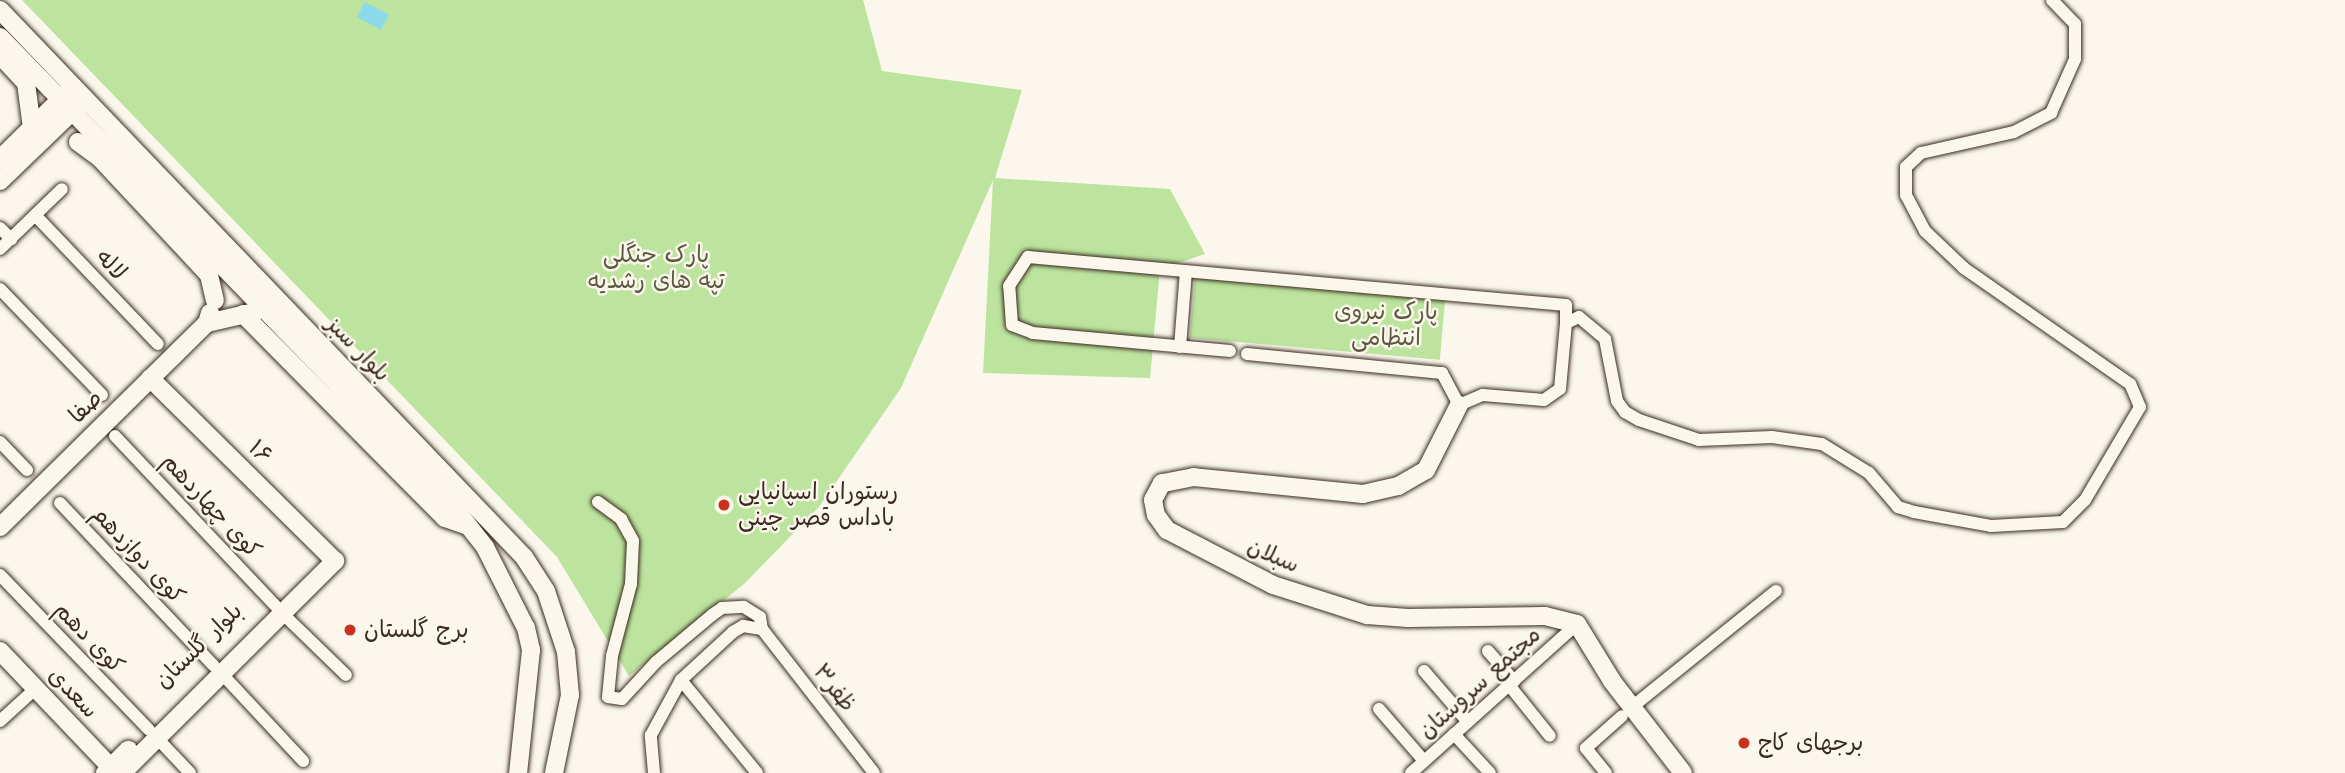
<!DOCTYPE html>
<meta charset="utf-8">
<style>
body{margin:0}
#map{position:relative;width:2345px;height:773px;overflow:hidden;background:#fbf7ec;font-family:"Comic Neue","Playpen Sans Arabic",sans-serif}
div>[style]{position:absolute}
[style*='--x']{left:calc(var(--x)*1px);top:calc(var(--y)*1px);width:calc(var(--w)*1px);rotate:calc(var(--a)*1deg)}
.green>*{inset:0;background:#bce49f;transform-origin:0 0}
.water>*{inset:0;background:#8cd9ec;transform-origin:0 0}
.roads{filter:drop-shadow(0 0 2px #3b2a1e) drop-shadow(0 0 2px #3b2a1e)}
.street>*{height:12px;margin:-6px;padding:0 6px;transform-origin:6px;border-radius:6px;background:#fbf7ec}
.secondary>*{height:18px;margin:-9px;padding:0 9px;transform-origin:9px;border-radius:9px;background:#fbf7ec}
.dots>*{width:19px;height:19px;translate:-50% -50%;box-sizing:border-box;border:4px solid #fbf7ec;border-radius:50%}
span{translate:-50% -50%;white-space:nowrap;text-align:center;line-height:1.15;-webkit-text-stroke:5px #fbf7ec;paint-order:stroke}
.park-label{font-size:23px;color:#5b583e}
.street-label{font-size:23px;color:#3b2a1e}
.poi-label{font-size:23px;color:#3b2a1e}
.left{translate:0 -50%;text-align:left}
</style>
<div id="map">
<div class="green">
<i style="clip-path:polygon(22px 0,863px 0,882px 71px,1022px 90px,995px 178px,1170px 189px,1205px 254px,1160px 269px,1150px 378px,983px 373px,993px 180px,901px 388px,819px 507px,744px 584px,629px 676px,557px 557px)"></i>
<i style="left:1195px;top:278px;width:251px;height:60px;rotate:5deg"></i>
</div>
<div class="water">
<i style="left:365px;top:2px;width:27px;height:17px;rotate:28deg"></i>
</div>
<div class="roads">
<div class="street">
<i style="--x:35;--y:215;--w:178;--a:46.4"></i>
<i style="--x:0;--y:228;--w:16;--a:45"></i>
<i style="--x:0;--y:249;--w:86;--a:-44.1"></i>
<i style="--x:0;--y:289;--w:147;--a:46.1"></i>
<i style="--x:1180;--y:347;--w:76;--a:-85.5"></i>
<i style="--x:1230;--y:351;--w:198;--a:-174.8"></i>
<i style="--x:1033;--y:333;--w:22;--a:-159"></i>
<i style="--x:1012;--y:325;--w:39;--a:-94"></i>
<i style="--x:1009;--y:286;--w:35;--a:-57"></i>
<i style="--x:1028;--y:257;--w:540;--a:5.1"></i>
<i style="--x:1566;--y:305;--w:18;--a:90"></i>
<i style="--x:1247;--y:354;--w:196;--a:5.6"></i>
<i style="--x:1442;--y:373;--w:36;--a:62"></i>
<i style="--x:1459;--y:405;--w:26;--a:-23"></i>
<i style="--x:1483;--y:395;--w:61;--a:4.7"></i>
<i style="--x:1544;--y:400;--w:19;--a:-35"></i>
<i style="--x:1560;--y:389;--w:66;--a:-84.8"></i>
<i style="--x:1566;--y:323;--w:14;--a:-25"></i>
<i style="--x:1579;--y:317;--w:34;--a:40"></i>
<i style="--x:1605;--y:339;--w:63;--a:79"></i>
<i style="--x:1617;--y:401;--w:14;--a:54"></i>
<i style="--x:1625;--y:412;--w:16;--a:30"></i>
<i style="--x:1639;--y:420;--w:63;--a:18.4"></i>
<i style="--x:1699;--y:440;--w:73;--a:-2.4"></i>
<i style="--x:1772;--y:437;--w:50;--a:8"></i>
<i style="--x:1822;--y:444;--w:55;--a:31.7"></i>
<i style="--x:1869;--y:473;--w:45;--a:49.5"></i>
<i style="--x:1898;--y:507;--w:17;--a:17"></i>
<i style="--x:1914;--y:512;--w:78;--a:10.3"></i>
<i style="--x:1991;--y:526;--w:72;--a:-3.2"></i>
<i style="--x:2063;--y:522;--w:31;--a:-45"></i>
<i style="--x:2085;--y:500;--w:108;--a:-59.4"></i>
<i style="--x:2140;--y:407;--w:25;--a:-113"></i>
<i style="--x:2130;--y:384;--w:203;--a:-145.1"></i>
<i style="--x:1964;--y:268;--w:54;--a:-136.5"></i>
<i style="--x:1925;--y:231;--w:41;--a:-117.8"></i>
<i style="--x:1906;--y:195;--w:28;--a:-90"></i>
<i style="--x:1906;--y:167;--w:21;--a:-43"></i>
<i style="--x:1921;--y:153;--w:95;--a:-12.7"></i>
<i style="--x:2014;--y:132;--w:42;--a:-27.2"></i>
<i style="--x:2051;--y:113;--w:59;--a:-66"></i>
<i style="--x:2075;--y:59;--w:35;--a:-90"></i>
<i style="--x:2075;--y:24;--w:33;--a:-134"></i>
<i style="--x:115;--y:436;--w:234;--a:46.6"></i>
<i style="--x:0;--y:442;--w:39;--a:46"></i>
<i style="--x:598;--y:502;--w:29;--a:36"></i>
<i style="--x:621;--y:519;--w:25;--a:61"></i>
<i style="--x:633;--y:541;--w:43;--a:92.7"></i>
<i style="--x:631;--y:584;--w:74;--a:104.8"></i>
<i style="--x:612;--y:656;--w:41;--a:95.6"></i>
<i style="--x:608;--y:697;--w:14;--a:8"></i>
<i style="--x:622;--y:699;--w:50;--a:-47.4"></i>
<i style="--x:656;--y:662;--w:73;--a:-40"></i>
<i style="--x:712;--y:615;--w:12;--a:-35"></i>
<i style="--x:722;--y:608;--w:22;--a:-3"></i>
<i style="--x:744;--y:607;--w:19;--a:32"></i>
<i style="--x:760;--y:617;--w:12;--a:81"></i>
<i style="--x:762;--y:629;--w:182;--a:52.1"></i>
<i style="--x:60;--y:503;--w:224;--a:46.6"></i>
<i style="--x:0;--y:575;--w:215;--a:46.1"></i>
<i style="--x:282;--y:613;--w:89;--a:44.1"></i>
<i style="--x:1488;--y:651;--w:40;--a:49"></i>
<i style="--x:1424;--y:671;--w:67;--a:49.2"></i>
<i style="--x:222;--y:674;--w:119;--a:47"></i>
<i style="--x:681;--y:680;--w:120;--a:50.7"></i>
<i style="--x:1509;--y:685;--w:65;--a:51.2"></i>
<i style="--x:1632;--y:707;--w:185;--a:-38.9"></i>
<i style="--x:1379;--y:709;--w:69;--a:49.1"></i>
<i style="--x:0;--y:721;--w:47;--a:-42.4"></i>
<i style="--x:1454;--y:734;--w:53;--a:47.3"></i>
<i style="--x:157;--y:738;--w:48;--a:46.7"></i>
<i style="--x:654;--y:773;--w:38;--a:-95"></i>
<i style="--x:651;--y:735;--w:63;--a:-61.4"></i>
<i style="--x:681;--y:680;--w:71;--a:-42.7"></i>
<i style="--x:733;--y:632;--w:12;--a:-31"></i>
<i style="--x:743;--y:626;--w:19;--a:9"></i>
<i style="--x:1411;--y:773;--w:223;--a:-41.9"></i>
<i style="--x:1606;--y:773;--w:32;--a:-129"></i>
<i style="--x:1586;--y:748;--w:48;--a:-41.6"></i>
</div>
<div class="secondary">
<i style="--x:0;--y:10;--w:757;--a:46.23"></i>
<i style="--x:524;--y:557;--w:40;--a:57.1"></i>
<i style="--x:546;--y:591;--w:64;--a:71.8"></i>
<i style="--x:566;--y:652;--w:43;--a:84.7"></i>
<i style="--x:570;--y:695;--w:80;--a:101.6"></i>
<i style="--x:0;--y:37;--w:633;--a:45.83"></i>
<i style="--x:441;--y:491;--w:71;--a:51.8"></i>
<i style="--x:485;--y:547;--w:91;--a:63.2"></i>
<i style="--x:526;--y:628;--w:23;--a:77"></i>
<i style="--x:531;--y:650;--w:124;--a:96"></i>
<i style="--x:0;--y:55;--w:38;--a:47"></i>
<i style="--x:26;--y:83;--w:45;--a:82.4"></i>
<i style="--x:78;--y:142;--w:27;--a:36"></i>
<i style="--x:100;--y:158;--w:160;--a:47"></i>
<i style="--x:209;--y:275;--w:26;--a:77"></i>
<i style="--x:0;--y:159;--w:98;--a:-44.6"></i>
<i style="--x:0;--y:181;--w:112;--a:-43.9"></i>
<i style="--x:210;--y:313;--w:10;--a:107"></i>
<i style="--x:207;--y:323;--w:49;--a:-12.9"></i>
<i style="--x:243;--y:314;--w:287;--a:45.3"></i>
<i style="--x:445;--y:518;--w:24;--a:19"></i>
<i style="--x:1459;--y:405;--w:73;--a:116.9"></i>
<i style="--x:1426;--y:470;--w:32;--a:150"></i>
<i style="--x:1398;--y:486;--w:36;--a:167"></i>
<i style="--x:1363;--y:494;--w:170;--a:-174.3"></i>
<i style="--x:1194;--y:477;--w:33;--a:169"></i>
<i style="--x:1162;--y:483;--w:19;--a:118"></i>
<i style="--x:1153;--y:500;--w:15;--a:79"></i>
<i style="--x:1156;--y:515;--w:19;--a:54"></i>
<i style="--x:1167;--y:530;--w:119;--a:27.4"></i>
<i style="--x:1273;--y:585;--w:99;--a:17.7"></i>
<i style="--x:1367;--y:615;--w:41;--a:4.2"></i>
<i style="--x:1408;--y:618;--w:137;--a:-0.8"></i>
<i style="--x:1545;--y:616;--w:33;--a:14"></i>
<i style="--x:1577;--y:624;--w:67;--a:58.4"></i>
<i style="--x:1612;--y:681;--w:116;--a:52.3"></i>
<i style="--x:0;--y:527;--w:291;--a:-44.6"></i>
<i style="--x:0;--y:651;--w:168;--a:46.4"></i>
<i style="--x:105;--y:773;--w:33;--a:-45"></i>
<i style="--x:122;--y:773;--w:301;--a:-44.9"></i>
<i style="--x:335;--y:561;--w:260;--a:-135.3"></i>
</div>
</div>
<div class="dots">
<i style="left:724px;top:505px;background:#c8321e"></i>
<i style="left:350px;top:630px;background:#c8321e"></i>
<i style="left:1744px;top:743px;background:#c8321e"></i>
</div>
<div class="park-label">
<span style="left:656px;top:268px">پارک جنگلی<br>تپه های رشدیه</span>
<span style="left:1386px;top:325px">پارک نیروی<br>انتظامی</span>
</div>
<div class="street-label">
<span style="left:111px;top:265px;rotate:46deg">لاله</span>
<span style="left:358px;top:349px;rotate:46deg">بلوار سبز</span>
<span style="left:86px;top:407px;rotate:-45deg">صفا</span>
<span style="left:260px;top:452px;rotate:45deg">۱۶</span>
<span style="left:211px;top:506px;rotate:47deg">کوی چهاردهم</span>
<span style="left:138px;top:555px;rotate:47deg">کوی دوازدهم</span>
<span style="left:1273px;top:556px;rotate:23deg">سبلان</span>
<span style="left:89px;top:638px;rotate:46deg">کوی دهم</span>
<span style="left:199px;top:646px;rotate:-44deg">بلوار گلستان</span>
<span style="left:1480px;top:683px;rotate:-42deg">مجتمع سروستان</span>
<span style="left:834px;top:688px;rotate:52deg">ظفر۳</span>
<span style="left:73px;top:693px;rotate:46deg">سعدی</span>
</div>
<div class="poi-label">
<span class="left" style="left:738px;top:505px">رستوران اسپانیایی<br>باداس قصر چینی</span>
<span class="left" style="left:364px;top:630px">برج گلستان</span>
<span class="left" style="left:1758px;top:743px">برجهای کاج</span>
</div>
</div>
